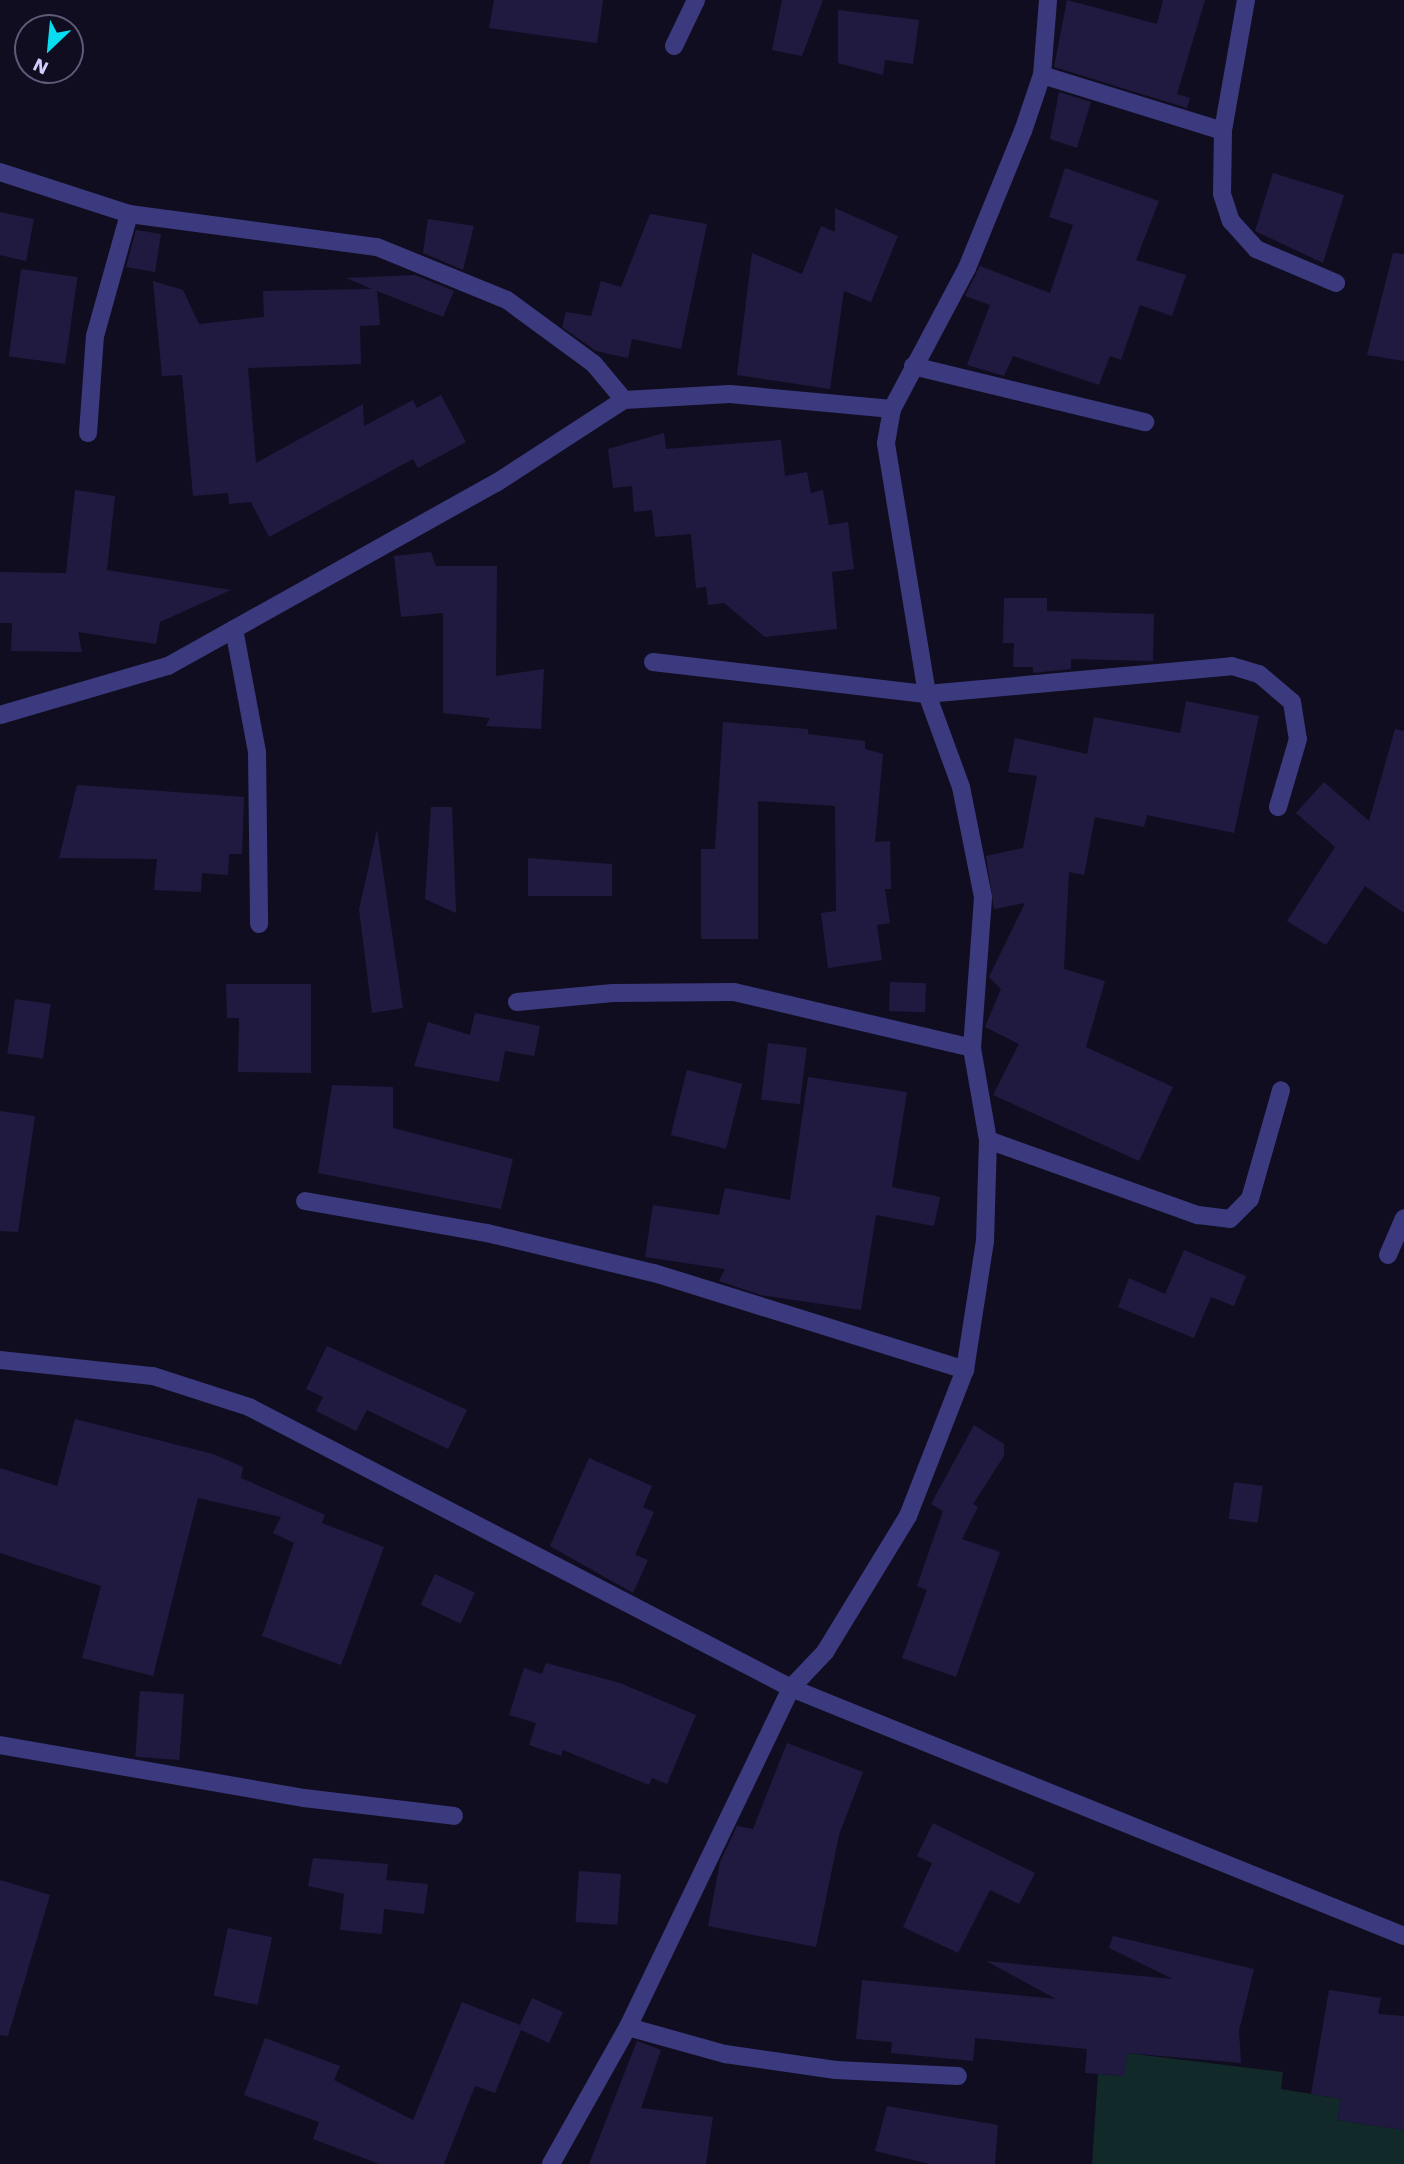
<!DOCTYPE html>
<style>
body{margin:0}
#map{position:relative;width:1404px;height:2164px;overflow:hidden;background:#100d20;font-family:"Work Sans",sans-serif}
div>[style]{position:absolute}
[style*='--x']{left:calc(var(--x)*1px);top:calc(var(--y)*1px);width:calc(var(--w)*1px);rotate:calc(var(--a)*1deg)}
.green>*{inset:0;background:#112a29}
.building>*{inset:0;background:#211a40;transform-origin:0 0}
.minor>*{height:18px;margin:-9px;padding:0 9px;transform-origin:9px;border-radius:9px;background:#3c3a7e}
span{translate:-50% -50%;white-space:nowrap;text-align:center;line-height:1.15;-webkit-text-stroke:7px #100d20;paint-order:stroke}
.north{position:absolute;left:14px;top:14px;width:70px;height:70px;box-sizing:border-box;background:#100d20;border:2px solid #5e5a78;border-radius:50%;rotate:206deg;font-size:19px;font-weight:700;line-height:28px;text-align:center;color:#d3cefd}
.north::after{content:'';display:block;margin:auto;width:24px;height:32px;background:#07dcf0;clip-path:polygon(50% 0,100% 100%,50% 72%,0 100%)}
</style>
<div id="map">
<div class="green">
<i style="clip-path:polygon(1127px 2053px,1283px 2072px,1281px 2089px,1341px 2099px,1337px 2120px,1404px 2130px,1404px 2164px,1092px 2164px,1098px 2074px,1124px 2076px)"></i>
</div>
<div class="building">
<i style="clip-path:polygon(494px 0,603px 0,597px 43px,489px 28px)"></i>
<i style="clip-path:polygon(782px 0,823px 0,802px 56px,772px 50px)"></i>
<i style="clip-path:polygon(1067px 0,1157px 24px,1163px 0,1205px 0,1177px 94px,1190px 98px,1187px 108px,1054px 67px)"></i>
<i style="clip-path:polygon(838px 10px,919px 20px,913px 64px,885px 60px,883px 75px,838px 63px)"></i>
<i style="clip-path:polygon(1059px 92px,1091px 102px,1077px 148px,1050px 139px)"></i>
<i style="clip-path:polygon(1065px 168px,1159px 201px,1136px 260px,1186px 275px,1172px 316px,1140px 305px,1121px 360px,1110px 356px,1099px 385px,1013px 356px,1004px 376px,967px 365px,990px 305px,965px 296px,980px 266px,1050px 293px,1073px 225px,1049px 217px)"></i>
<i style="clip-path:polygon(1273px 173px,1344px 195px,1323px 263px,1255px 231px)"></i>
<i style="clip-path:polygon(835px 208px,898px 236px,871px 302px,844px 291px,830px 389px,737px 375px,752px 253px,802px 274px,821px 226px,835px 232px)"></i>
<i style="clip-path:polygon(0 212px,34px 219px,26px 261px,0 255px)"></i>
<i style="clip-path:polygon(650px 214px,707px 224px,681px 349px,632px 339px,628px 358px,596px 351px,562px 327px,566px 312px,591px 316px,601px 281px,621px 287px)"></i>
<i style="clip-path:polygon(428px 219px,474px 226px,463px 270px,423px 253px)"></i>
<i style="clip-path:polygon(136px 230px,161px 234px,155px 272px,126px 267px)"></i>
<i style="clip-path:polygon(1393px 253px,1404px 254px,1404px 361px,1367px 355px)"></i>
<i style="left:21px;top:269px;width:57px;height:88px;rotate:8deg"></i>
<i style="clip-path:polygon(415px 275px,454px 291px,443px 317px,377px 291px,380px 325px,360px 326px,361px 364px,248px 368px,256px 463px,363px 404px,364px 426px,413px 400px,417px 408px,441px 395px,466px 442px,418px 468px,413px 459px,269px 537px,251px 502px,229px 504px,228px 493px,193px 496px,182px 375px,162px 376px,153px 281px,183px 290px,199px 324px,264px 317px,263px 291px,372px 289px,346px 278px)"></i>
<i style="clip-path:polygon(664px 433px,666px 449px,781px 440px,785px 476px,807px 472px,811px 493px,823px 490px,829px 525px,848px 522px,854px 569px,832px 572px,837px 629px,765px 637px,724px 603px,708px 605px,706px 587px,696px 588px,691px 534px,655px 537px,652px 510px,634px 512px,632px 486px,613px 488px,608px 449px)"></i>
<i style="clip-path:polygon(75px 490px,115px 496px,107px 570px,231px 590px,160px 622px,156px 644px,78px 632px,82px 652px,11px 651px,12px 623px,0 623px,0 572px,66px 573px)"></i>
<i style="clip-path:polygon(431px 552px,436px 566px,497px 566px,496px 676px,544px 669px,541px 729px,486px 726px,490px 718px,443px 713px,443px 613px,401px 617px,394px 556px)"></i>
<i style="clip-path:polygon(1004px 598px,1047px 598px,1047px 611px,1154px 614px,1153px 661px,1071px 659px,1071px 669px,1033px 673px,1033px 667px,1013px 667px,1014px 643px,1003px 643px)"></i>
<i style="clip-path:polygon(1186px 701px,1259px 716px,1234px 833px,1147px 815px,1144px 827px,1095px 817px,1084px 875px,1069px 872px,1064px 969px,1105px 981px,1086px 1047px,1173px 1087px,1139px 1161px,993px 1095px,1019px 1044px,985px 1027px,1001px 989px,989px 977px,1025px 903px,994px 909px,986px 856px,1023px 848px,1037px 776px,1008px 772px,1015px 738px,1087px 754px,1094px 717px,1180px 733px)"></i>
<i style="clip-path:polygon(723px 722px,808px 729px,808px 734px,865px 741px,865px 749px,883px 754px,875px 842px,890px 841px,891px 889px,885px 889px,890px 923px,877px 925px,882px 960px,828px 968px,821px 913px,836px 911px,835px 806px,758px 801px,758px 939px,701px 939px,701px 849px,715px 849px)"></i>
<i style="clip-path:polygon(1395px 729px,1404px 731px,1404px 913px,1365px 886px,1326px 945px,1287px 921px,1335px 847px,1296px 813px,1324px 782px,1369px 821px)"></i>
<i style="clip-path:polygon(77px 785px,244px 797px,242px 854px,229px 854px,228px 875px,202px 873px,201px 892px,154px 890px,157px 859px,59px 858px)"></i>
<i style="clip-path:polygon(431px 807px,452px 807px,456px 913px,425px 899px)"></i>
<i style="clip-path:polygon(377px 830px,403px 1008px,372px 1013px,359px 909px)"></i>
<i style="clip-path:polygon(528px 858px,612px 864px,612px 896px,528px 896px)"></i>
<i style="left:890px;top:982px;width:36px;height:29px;rotate:2deg"></i>
<i style="clip-path:polygon(226px 984px,311px 984px,311px 1073px,238px 1072px,239px 1018px,227px 1018px)"></i>
<i style="left:15px;top:999px;width:36px;height:55px;rotate:8deg"></i>
<i style="clip-path:polygon(475px 1013px,540px 1026px,534px 1056px,505px 1051px,499px 1082px,414px 1066px,428px 1022px,470px 1035px)"></i>
<i style="left:768px;top:1043px;width:39px;height:57px;rotate:7deg"></i>
<i style="left:687px;top:1070px;width:57px;height:67px;rotate:14deg"></i>
<i style="clip-path:polygon(808px 1077px,907px 1092px,892px 1187px,940px 1197px,934px 1226px,876px 1215px,861px 1310px,761px 1295px,719px 1281px,725px 1269px,645px 1257px,653px 1205px,719px 1215px,725px 1188px,790px 1200px)"></i>
<i style="clip-path:polygon(332px 1085px,393px 1087px,393px 1128px,513px 1159px,501px 1209px,318px 1173px)"></i>
<i style="clip-path:polygon(0 1111px,35px 1116px,18px 1232px,0 1231px)"></i>
<i style="clip-path:polygon(1184px 1250px,1246px 1276px,1234px 1306px,1211px 1297px,1194px 1338px,1118px 1307px,1129px 1278px,1165px 1294px)"></i>
<i style="clip-path:polygon(327px 1346px,467px 1410px,448px 1449px,367px 1410px,356px 1431px,316px 1411px,323px 1397px,306px 1389px)"></i>
<i style="clip-path:polygon(75px 1419px,213px 1454px,243px 1467px,241px 1478px,325px 1515px,322px 1523px,384px 1547px,341px 1665px,262px 1636px,294px 1543px,273px 1533px,281px 1517px,198px 1498px,153px 1676px,82px 1658px,101px 1586px,0 1553px,0 1468px,57px 1486px)"></i>
<i style="clip-path:polygon(974px 1425px,1004px 1444px,1004px 1456px,973px 1504px,978px 1507px,962px 1539px,1000px 1552px,956px 1677px,902px 1658px,927px 1590px,917px 1586px,943px 1511px,931px 1504px)"></i>
<i style="clip-path:polygon(589px 1458px,652px 1486px,643px 1507px,654px 1512px,635px 1555px,648px 1560px,633px 1593px,550px 1546px)"></i>
<i style="left:1234px;top:1482px;width:29px;height:37px;rotate:8deg"></i>
<i style="left:435px;top:1574px;width:44px;height:34px;rotate:25deg"></i>
<i style="clip-path:polygon(546px 1663px,620px 1683px,696px 1715px,667px 1784px,652px 1778px,649px 1785px,563px 1750px,561px 1756px,529px 1745px,536px 1723px,509px 1715px,524px 1668px,542px 1674px)"></i>
<i style="left:140px;top:1691px;width:44px;height:66px;rotate:4deg"></i>
<i style="clip-path:polygon(787px 1743px,863px 1772px,839px 1835px,816px 1947px,708px 1926px,720px 1862px,737px 1826px,753px 1829px)"></i>
<i style="clip-path:polygon(933px 1823px,1035px 1873px,1019px 1904px,990px 1890px,958px 1953px,903px 1927px,932px 1863px,917px 1856px)"></i>
<i style="clip-path:polygon(313px 1858px,388px 1864px,386px 1880px,428px 1884px,424px 1914px,384px 1909px,382px 1934px,340px 1930px,344px 1894px,308px 1886px)"></i>
<i style="left:579px;top:1871px;width:42px;height:51px;rotate:4deg"></i>
<i style="clip-path:polygon(0 1880px,50px 1895px,8px 2036px,0 2035px)"></i>
<i style="left:228px;top:1928px;width:45px;height:69px;rotate:12deg"></i>
<i style="clip-path:polygon(1113px 1936px,1254px 1969px,1239px 2031px,1241px 2063px,1127px 2053px,1125px 2076px,1085px 2073px,1087px 2049px,975px 2038px,973px 2061px,891px 2053px,892px 2042px,856px 2039px,862px 1980px,1056px 1999px,986px 1961px,1173px 1979px,1109px 1948px)"></i>
<i style="clip-path:polygon(1329px 1990px,1381px 1998px,1378px 2014px,1404px 2016px,1404px 2130px,1337px 2120px,1341px 2099px,1311px 2094px)"></i>
<i style="clip-path:polygon(532px 1998px,563px 2012px,549px 2043px,521px 2030px,495px 2093px,475px 2086px,444px 2164px,379px 2164px,313px 2139px,319px 2122px,244px 2095px,265px 2038px,340px 2066px,334px 2080px,413px 2120px,462px 2002px,520px 2025px)"></i>
<i style="clip-path:polygon(637px 2041px,661px 2050px,641px 2108px,713px 2117px,706px 2164px,589px 2164px)"></i>
<i style="clip-path:polygon(887px 2106px,998px 2125px,995px 2164px,930px 2164px,875px 2151px)"></i>
</div>
<div class="minor">
<i style="--x:1246;--y:0;--w:133;--a:100"></i>
<i style="--x:1223;--y:131;--w:63;--a:90.9"></i>
<i style="--x:1222;--y:194;--w:28;--a:72"></i>
<i style="--x:1231;--y:221;--w:38;--a:48"></i>
<i style="--x:1256;--y:249;--w:87;--a:23"></i>
<i style="--x:674;--y:46;--w:51;--a:-64.4"></i>
<i style="--x:1042;--y:75;--w:189;--a:17.2"></i>
<i style="--x:0;--y:172;--w:136;--a:18"></i>
<i style="--x:129;--y:214;--w:250;--a:7.6"></i>
<i style="--x:377;--y:247;--w:140;--a:22.2"></i>
<i style="--x:507;--y:300;--w:108;--a:36.3"></i>
<i style="--x:594;--y:364;--w:47;--a:50.2"></i>
<i style="--x:913;--y:366;--w:239;--a:13.6"></i>
<i style="--x:88;--y:433;--w:97;--a:-85.9"></i>
<i style="--x:95;--y:336;--w:127;--a:-74.4"></i>
<i style="--x:234;--y:629;--w:125;--a:79.4"></i>
<i style="--x:257;--y:752;--w:172;--a:89.3"></i>
<i style="--x:653;--y:662;--w:276;--a:6.7"></i>
<i style="--x:927;--y:694;--w:306;--a:-5.2"></i>
<i style="--x:1232;--y:666;--w:28;--a:17"></i>
<i style="--x:1259;--y:674;--w:43;--a:40.3"></i>
<i style="--x:1292;--y:702;--w:37;--a:81"></i>
<i style="--x:1298;--y:739;--w:71;--a:106.4"></i>
<i style="--x:0;--y:715;--w:175;--a:-16.3"></i>
<i style="--x:168;--y:666;--w:376;--a:-29.2"></i>
<i style="--x:496;--y:483;--w:153;--a:-33"></i>
<i style="--x:624;--y:400;--w:106;--a:-3.2"></i>
<i style="--x:730;--y:394;--w:163;--a:5.3"></i>
<i style="--x:517;--y:1002;--w:96;--a:-5.4"></i>
<i style="--x:613;--y:993;--w:121;--a:-0.5"></i>
<i style="--x:734;--y:992;--w:244;--a:13.2"></i>
<i style="--x:988;--y:1140;--w:223;--a:19.7"></i>
<i style="--x:1198;--y:1215;--w:32;--a:7"></i>
<i style="--x:1230;--y:1219;--w:28;--a:-45"></i>
<i style="--x:1250;--y:1199;--w:113;--a:-74.1"></i>
<i style="--x:305;--y:1201;--w:185;--a:10"></i>
<i style="--x:487;--y:1233;--w:172;--a:13.5"></i>
<i style="--x:654;--y:1273;--w:326;--a:17.3"></i>
<i style="--x:1388;--y:1255;--w:40;--a:-66.6"></i>
<i style="--x:0;--y:1360;--w:154;--a:6"></i>
<i style="--x:153;--y:1376;--w:101;--a:17.9"></i>
<i style="--x:249;--y:1407;--w:611;--a:27.4"></i>
<i style="--x:791;--y:1688;--w:661;--a:22.03"></i>
<i style="--x:0;--y:1745;--w:309;--a:9.9"></i>
<i style="--x:304;--y:1798;--w:151;--a:6.8"></i>
<i style="--x:628;--y:2027;--w:101;--a:15.6"></i>
<i style="--x:725;--y:2054;--w:112;--a:8.2"></i>
<i style="--x:836;--y:2070;--w:122;--a:2.8"></i>
<i style="--x:551;--y:2164;--w:157;--a:-60.7"></i>
<i style="--x:628;--y:2027;--w:376;--a:-64.3"></i>
<i style="--x:791;--y:1688;--w:50;--a:-46.6"></i>
<i style="--x:825;--y:1652;--w:159;--a:-58.6"></i>
<i style="--x:908;--y:1516;--w:157;--a:-68.7"></i>
<i style="--x:965;--y:1370;--w:131;--a:-81.2"></i>
<i style="--x:985;--y:1241;--w:101;--a:-88.3"></i>
<i style="--x:988;--y:1140;--w:93;--a:-99.9"></i>
<i style="--x:972;--y:1048;--w:151;--a:-85.8"></i>
<i style="--x:983;--y:897;--w:112;--a:-101.3"></i>
<i style="--x:961;--y:787;--w:99;--a:-110.1"></i>
<i style="--x:927;--y:694;--w:254;--a:-99.3"></i>
<i style="--x:886;--y:443;--w:35;--a:-80"></i>
<i style="--x:892;--y:409;--w:160;--a:-62"></i>
<i style="--x:967;--y:268;--w:148;--a:-67.8"></i>
<i style="--x:1023;--y:131;--w:59;--a:-71.3"></i>
<i style="--x:1042;--y:75;--w:75;--a:-85.4"></i>
</div>
<div class="north">N</div>
</div>
